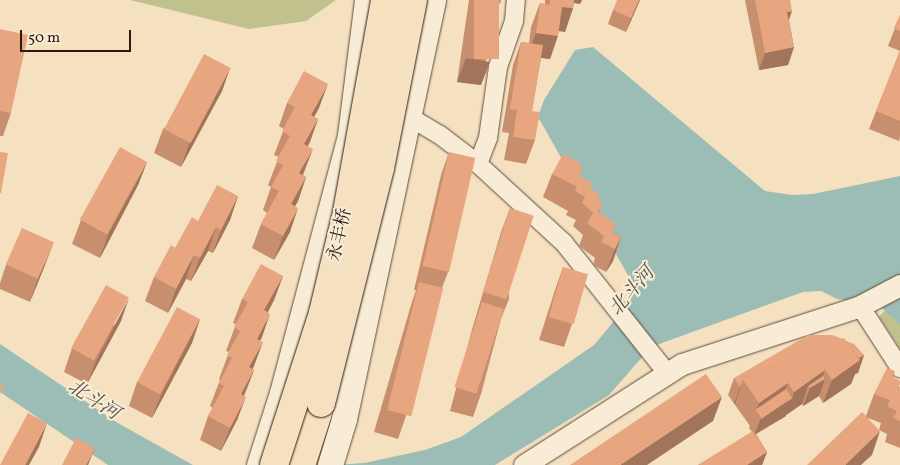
<!DOCTYPE html>
<meta charset="utf-8">
<style>
body{margin:0}
#map{position:relative;width:900px;height:465px;overflow:hidden;background:#f5e1c0;font-family:Vollkorn,"Noto Serif SC",serif}
div>[style]{position:absolute}
[style*='--x']{left:calc(var(--x)*1px);top:calc(var(--y)*1px);width:calc(var(--w)*1px);rotate:calc(var(--a)*1deg)}
.green>*{inset:0;background:#c1c18e}
.water>*{inset:0;background:#9cbdb5}
.roads{filter:drop-shadow(0 0 1px #5e4b3b) drop-shadow(0 0 1px #5e4b3b)}
.minor>*{height:18px;margin:-9px;padding:0 9px;transform-origin:9px;border-radius:9px;background:#f8ecd6}
.tertiary>*{height:21px;margin:-10.5px;padding:0 10.5px;transform-origin:10.5px;border-radius:10.5px;background:#f8ecd6}
.secondary>*{height:25px;margin:-12.5px;padding:0 12.5px;transform-origin:12.5px;border-radius:12.5px;background:#f8ecd6}
.primary>*{height:28px;margin:-14px;padding:0 14px;transform-origin:14px;border-radius:14px;background:#f5e1c0}
.bridges{filter:drop-shadow(0 0 1px #2b190f) drop-shadow(0 0 1px #2b190f)}
.primary-bridge>*{height:28px;margin:-14px;padding:0 14px;transform-origin:14px;border-radius:14px;background:#f5e1c0}
.wall>*{inset:0;background:#c78f6d}
.shaded-wall>*{inset:0;background:#a27459}
.building>*{inset:0;background:#e7a67f;transform-origin:0 0}
span{translate:-50% -50%;white-space:nowrap;text-align:center;line-height:1.15;-webkit-text-stroke:4px #f8ecd6;paint-order:stroke}
.street-label{font-size:18px;color:#2b190f}
.water-label{font-size:19px;color:#535249;font-style:italic}
.scale{position:absolute;left:20px;top:30px;width:111px;height:22px;box-sizing:border-box;border:2px solid #2b190f;border-top:0;padding-left:6px;font-size:15px;line-height:18px;white-space:nowrap;color:#2b190f;-webkit-text-stroke:4px #f8ecd6;paint-order:stroke}
</style>
<div id="map">
<div class="green">
<i style="clip-path:polygon(130px 0,336px 0,306px 21px,249px 29px)"></i>
<i style="clip-path:polygon(887px 308px,900px 317px,900px 349px,879px 317px)"></i>
</div>
<div class="water">
<i style="clip-path:polygon(593px 47px,765px 191px,792px 195px,813px 194px,900px 176px,900px 324px,878px 305px,837px 299px,821px 291px,803px 292px,651px 347px,609px 395px,495px 465px,335px 465px,364px 463px,425px 450px,461px 437px,594px 345px,615px 320px,628px 296px,629px 277px,538px 117px,544px 100px,575px 50px)"></i>
<i style="clip-path:polygon(0 344px,116px 422px,193px 465px,108px 465px,0 392px)"></i>
</div>
<div class="roads">
<div class="minor">
<i style="--x:408;--y:116;--w:37;--a:31"></i>
<i style="--x:440;--y:135;--w:48;--a:37.3"></i>
<i style="--x:478;--y:164;--w:117;--a:42.6"></i>
<i style="--x:564;--y:243;--w:167;--a:51.6"></i>
<i style="--x:478;--y:164;--w:28;--a:-69"></i>
<i style="--x:488;--y:138;--w:72;--a:-82"></i>
<i style="--x:498;--y:67;--w:49;--a:-70.8"></i>
<i style="--x:514;--y:21;--w:21;--a:-85"></i>
<i style="--x:860;--y:306;--w:74;--a:57.2"></i>
</div>
<div class="tertiary">
<i style="--x:524;--y:465;--w:188;--a:-32.6"></i>
<i style="--x:682;--y:364;--w:187;--a:-18"></i>
<i style="--x:860;--y:306;--w:45;--a:-27.7"></i>
</div>
<div class="secondary">
<i style="--x:259;--y:465;--w:76;--a:-72.3"></i>
<i style="--x:282;--y:393;--w:267;--a:-75.2"></i>
<i style="--x:350;--y:135;--w:136;--a:-82.8"></i>
<i style="--x:330;--y:465;--w:48;--a:-73.1"></i>
<i style="--x:344;--y:419;--w:428;--a:-78"></i>
</div>
<div class="primary">
<i style="--x:301;--y:465;--w:65;--a:-72.1"></i>
</div>
</div>
<div class="bridges">
<div class="primary-bridge">
<i style="--x:321;--y:403;--w:242;--a:-75.9"></i>
<i style="--x:380;--y:168;--w:171;--a:-78.9"></i>
<i style="--x:274;--y:465;--w:160;--a:-72.1"></i>
<i style="--x:323;--y:313;--w:104;--a:-76.6"></i>
<i style="--x:347;--y:212;--w:215;--a:-79.8"></i>
</div>
</div>
<div class="wall">
<i style="clip-path:polygon(469px 0,501px 0,500px 4px,498px 4px,481px 85px,457px 82px)"></i>
<i style="clip-path:polygon(545px 0,582px 0,580px 4px,574px 3px,573px 8px,565px 32px,559px 31px,550px 59px,541px 58px,532px 111px,535px 140px,526px 164px,504px 160px,509px 133px,502px 132px,513px 65px,521px 42px,529px 43px,531px 27px,540px 3px,545px 4px)"></i>
<i style="clip-path:polygon(640px 0,626px 32px,608px 24px,613px 10px)"></i>
<i style="clip-path:polygon(745px 0,790px 0,789px 20px,794px 47px,788px 65px,759px 70px)"></i>
<i style="clip-path:polygon(900px 15px,900px 137px,899px 141px,869px 129px,900px 51px,888px 46px)"></i>
<i style="clip-path:polygon(0 29px,11px 113px,3px 136px,0 136px)"></i>
<i style="clip-path:polygon(230px 68px,222px 91px,181px 167px,154px 153px,163px 129px)"></i>
<i style="clip-path:polygon(287px 103px,319px 108px,314px 117px,318px 119px,308px 146px,304px 172px,303px 175px,306px 177px,298px 201px,295px 206px,290px 232px,274px 260px,252px 248px,261px 224px,267px 213px,263px 210px,271px 187px,268px 185px,279px 157px,274px 155px,284px 129px,279px 126px)"></i>
<i style="clip-path:polygon(449px 152px,448px 272px,442px 288px,406px 416px,398px 439px,374px 432px,411px 305px,416px 290px,414px 290px,441px 175px)"></i>
<i style="clip-path:polygon(147px 162px,138px 185px,100px 258px,72px 244px,81px 220px)"></i>
<i style="clip-path:polygon(580px 168px,580px 177px,590px 189px,597px 199px,600px 212px,613px 232px,621px 237px,613px 261px,606px 272px,593px 265px,595px 258px,579px 246px,583px 235px,573px 226px,576px 220px,566px 215px,568px 211px,543px 197px,552px 174px)"></i>
<i style="clip-path:polygon(238px 196px,230px 220px,213px 253px,208px 251px,191px 281px,186px 279px,168px 313px,145px 301px,154px 277px,175px 248px,198px 221px)"></i>
<i style="clip-path:polygon(510px 208px,509px 299px,501px 319px,481px 394px,473px 417px,450px 411px,473px 326px,501px 232px)"></i>
<i style="clip-path:polygon(6px 265px,45px 265px,30px 302px,0 289px,0 283px)"></i>
<i style="clip-path:polygon(563px 267px,572px 324px,564px 347px,539px 340px,555px 290px)"></i>
<i style="clip-path:polygon(283px 276px,274px 300px,268px 312px,262px 337px,260px 341px,254px 366px,252px 369px,254px 370px,244px 396px,237px 420px,221px 451px,200px 440px,208px 416px,213px 408px,210px 406px,220px 380px,219px 379px,229px 352px,226px 351px,236px 324px,233px 323px,242px 299px)"></i>
<i style="clip-path:polygon(200px 319px,192px 343px,152px 418px,129px 406px,137px 382px)"></i>
<i style="clip-path:polygon(121px 321px,87px 384px,64px 372px,72px 348px)"></i>
<i style="clip-path:polygon(846px 341px,864px 355px,858px 373px,855px 374px,851px 384px,823px 403px,819px 396px,803px 406px,802px 404px,786px 415px,786px 416px,756px 434px,767px 452px,762px 465px,698px 465px,752px 432px,749px 428px,750px 426px,728px 395px,734px 378px)"></i>
<i style="clip-path:polygon(895px 371px,893px 377px,900px 388px,900px 448px,885px 442px,887px 434px,879px 430px,881px 423px,868px 418px,872px 455px,866px 416px,874px 394px)"></i>
</div>
<div class="shaded-wall">
<i style="clip-path:polygon(570px 0,582px 0,580px 4px,569px 2px)"></i>
<i style="clip-path:polygon(639px 0,640px 0,626px 32px,631px 18px)"></i>
<i style="clip-path:polygon(562px 7px,573px 8px,565px 32px,554px 30px)"></i>
<i style="clip-path:polygon(792px 11px,786px 29px,787px 12px)"></i>
<i style="clip-path:polygon(536px 33px,558px 36px,550px 59px,527px 56px)"></i>
<i style="clip-path:polygon(794px 47px,788px 65px,759px 70px,765px 53px)"></i>
<i style="clip-path:polygon(466px 58px,490px 62px,481px 85px,457px 82px)"></i>
<i style="clip-path:polygon(230px 68px,222px 91px,181px 167px,189px 144px)"></i>
<i style="clip-path:polygon(328px 84px,319px 108px,302px 138px,311px 115px)"></i>
<i style="clip-path:polygon(318px 119px,310px 142px,296px 167px,304px 144px)"></i>
<i style="clip-path:polygon(313px 149px,304px 172px,291px 197px,299px 173px)"></i>
<i style="clip-path:polygon(147px 162px,138px 185px,100px 258px,108px 235px)"></i>
<i style="clip-path:polygon(306px 177px,298px 201px,283px 228px,291px 204px)"></i>
<i style="clip-path:polygon(238px 196px,230px 220px,213px 253px,221px 230px)"></i>
<i style="clip-path:polygon(298px 208px,290px 232px,274px 260px,283px 236px)"></i>
<i style="clip-path:polygon(216px 227px,208px 251px,191px 281px,200px 258px)"></i>
<i style="clip-path:polygon(621px 237px,613px 261px,606px 272px,615px 249px)"></i>
<i style="clip-path:polygon(54px 242px,45px 265px,30px 302px,38px 278px)"></i>
<i style="clip-path:polygon(194px 255px,186px 279px,168px 313px,176px 289px)"></i>
<i style="clip-path:polygon(283px 276px,274px 300px,256px 334px,264px 310px)"></i>
<i style="clip-path:polygon(129px 298px,121px 321px,87px 384px,96px 361px)"></i>
<i style="clip-path:polygon(270px 314px,262px 337px,248px 362px,257px 339px)"></i>
<i style="clip-path:polygon(200px 319px,192px 343px,152px 418px,161px 395px)"></i>
<i style="clip-path:polygon(263px 342px,254px 366px,241px 391px,249px 367px)"></i>
<i style="clip-path:polygon(864px 355px,858px 373px,855px 374px,851px 384px,823px 403px,832px 380px,854px 361px)"></i>
<i style="clip-path:polygon(254px 370px,245px 393px,232px 418px,241px 394px)"></i>
<i style="clip-path:polygon(825px 370px,821px 381px,825px 379px,819px 396px,803px 406px,810px 388px,808px 386px,802px 404px,786px 415px,786px 416px,754px 435px,761px 418px,756px 411px,759px 403px,788px 383px,779px 406px,792px 399px,794px 392px)"></i>
<i style="clip-path:polygon(741px 386px,735px 404px,734px 404px,740px 387px)"></i>
<i style="clip-path:polygon(246px 397px,237px 420px,221px 451px,230px 428px)"></i>
<i style="clip-path:polygon(722px 397px,713px 421px,647px 465px,620px 465px)"></i>
<i style="clip-path:polygon(47px 423px,39px 447px,29px 465px,25px 465px)"></i>
<i style="clip-path:polygon(880px 431px,872px 455px,861px 465px,845px 465px)"></i>
<i style="clip-path:polygon(95px 448px,88px 465px,86px 465px)"></i>
<i style="clip-path:polygon(767px 452px,762px 465px,747px 465px)"></i>
</div>
<div class="building">
<i style="left:474px;top:0;width:25px;height:59px"></i>
<i style="clip-path:polygon(550px 0,574px 0,573px 8px,562px 7px,558px 36px,536px 33px,540px 3px,550px 5px)"></i>
<i style="clip-path:polygon(617px 0,639px 0,631px 18px,613px 10px)"></i>
<i style="clip-path:polygon(755px 0,790px 0,792px 11px,787px 12px,794px 47px,765px 53px)"></i>
<i style="clip-path:polygon(900px 15px,900px 31px,894px 28px)"></i>
<i style="clip-path:polygon(0 29px,28px 35px,11px 113px,0 111px)"></i>
<i style="clip-path:polygon(521px 42px,543px 45px,532px 111px,540px 112px,535px 140px,513px 137px,517px 110px,510px 109px)"></i>
<i style="clip-path:polygon(900px 50px,900px 121px,876px 111px)"></i>
<i style="left:204px;top:54px;width:30px;height:85px;rotate:28deg"></i>
<i style="clip-path:polygon(304px 71px,328px 84px,311px 115px,318px 119px,304px 144px,313px 149px,299px 173px,306px 177px,291px 204px,298px 208px,283px 236px,261px 224px,279px 191px,271px 187px,283px 165px,276px 161px,290px 136px,282px 131px,295px 107px,287px 103px)"></i>
<i style="left:120px;top:147px;width:31px;height:83px;rotate:29deg"></i>
<i style="clip-path:polygon(0 152px,8px 153px,1px 193px,0 193px)"></i>
<i style="left:449px;top:152px;width:27px;height:117px;rotate:13deg"></i>
<i style="clip-path:polygon(563px 154px,582px 164px,580px 168px,583px 169px,579px 176px,592px 183px,590px 188px,599px 194px,597px 199px,603px 202px,598px 211px,616px 224px,612px 232px,621px 237px,615px 249px,601px 242px,604px 236px,587px 223px,593px 213px,582px 203px,585px 197px,575px 191px,577px 187px,552px 174px)"></i>
<i style="clip-path:polygon(217px 185px,238px 196px,221px 230px,216px 227px,200px 258px,194px 255px,176px 289px,154px 277px,171px 245px,175px 248px,192px 217px,198px 221px)"></i>
<i style="left:510px;top:208px;width:25px;height:88px;rotate:18deg"></i>
<i style="left:22px;top:228px;width:35px;height:40px;rotate:24deg"></i>
<i style="clip-path:polygon(261px 264px,283px 276px,264px 310px,270px 314px,257px 339px,263px 342px,249px 367px,254px 370px,241px 394px,246px 397px,230px 428px,208px 416px,224px 386px,219px 383px,232px 358px,227px 355px,240px 331px,234px 327px,248px 302px,242px 299px)"></i>
<i style="left:563px;top:267px;width:26px;height:52px;rotate:16deg"></i>
<i style="left:419px;top:282px;width:25px;height:132px;rotate:14deg"></i>
<i style="left:106px;top:285px;width:26px;height:72px;rotate:29deg"></i>
<i style="left:482px;top:302px;width:23px;height:89px;rotate:18deg"></i>
<i style="left:177px;top:307px;width:26px;height:85px;rotate:28deg"></i>
<i style="clip-path:polygon(808px 335px,832px 335px,843px 339px,817px 357px,810px 347px,779px 369px,772px 360px,743px 380px,740px 387px,734px 378px)"></i>
<i style="clip-path:polygon(844px 338px,860px 360px,832px 380px,825px 370px,794px 392px,788px 383px,759px 403px,743px 380px,772px 360px,779px 369px,810px 347px,817px 357px)"></i>
<i style="clip-path:polygon(846px 341px,854px 344px,864px 355px,859px 358px)"></i>
<i style="clip-path:polygon(887px 368px,895px 371px,892px 377px,900px 381px,900px 384px,898px 388px,900px 388px,900px 421px,893px 418px,897px 411px,887px 406px,890px 400px,874px 394px)"></i>
<i style="clip-path:polygon(706px 374px,722px 397px,620px 465px,570px 465px)"></i>
<i style="clip-path:polygon(823px 376px,825px 379px,810px 388px,808px 386px)"></i>
<i style="clip-path:polygon(0 385px,4px 387px,0 394px)"></i>
<i style="left:786px;top:389px;width:11px;height:37px;rotate:56deg"></i>
<i style="clip-path:polygon(862px 412px,880px 431px,845px 465px,807px 465px)"></i>
<i style="clip-path:polygon(28px 413px,47px 423px,25px 465px,0 465px)"></i>
<i style="clip-path:polygon(753px 431px,767px 452px,747px 465px,698px 465px)"></i>
<i style="clip-path:polygon(76px 438px,95px 448px,86px 465px,62px 465px)"></i>
</div>
<div class="street-label">
<span style="left:341px;top:235px;rotate:-77deg">永丰桥</span>
</div>
<div class="water-label">
<span style="left:633px;top:292px;rotate:-49deg">北斗河</span>
<span style="left:93px;top:401px;rotate:33deg">北斗河</span>
</div>
<div class="scale">50 m</div>
</div>
